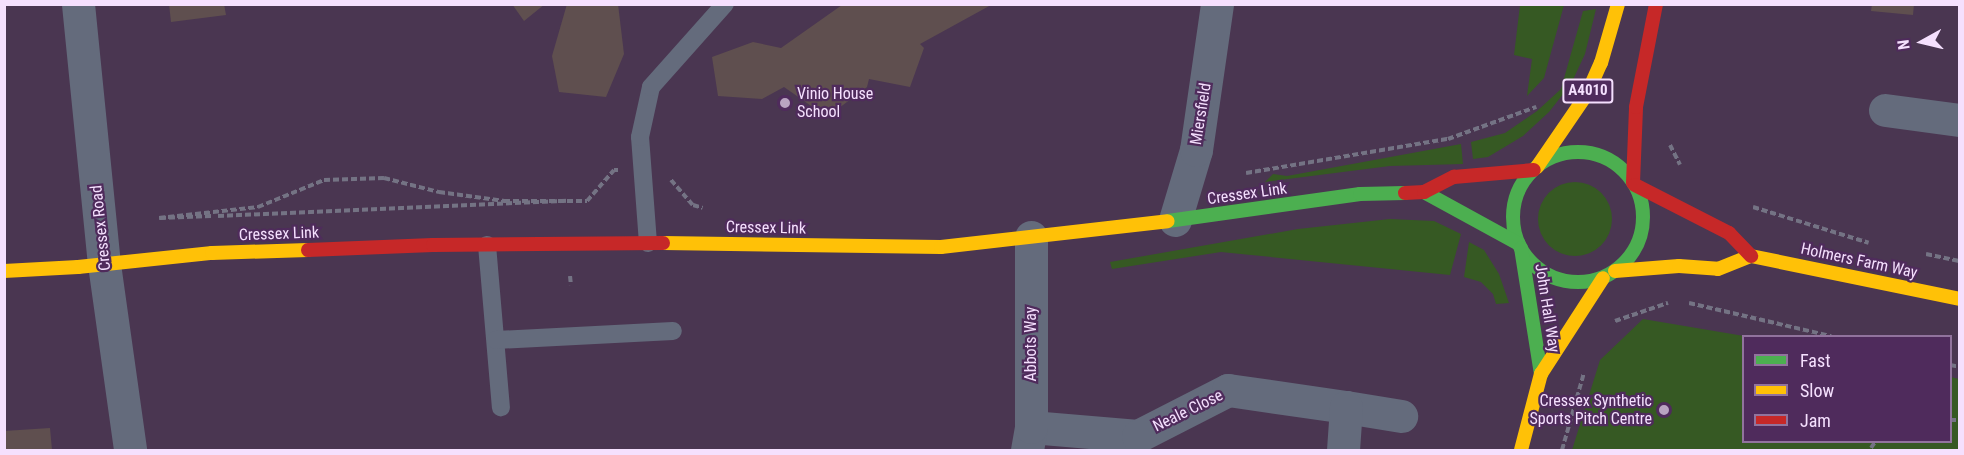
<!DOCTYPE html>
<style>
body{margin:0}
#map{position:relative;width:1964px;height:455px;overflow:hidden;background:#4a3651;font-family:"Roboto Condensed",sans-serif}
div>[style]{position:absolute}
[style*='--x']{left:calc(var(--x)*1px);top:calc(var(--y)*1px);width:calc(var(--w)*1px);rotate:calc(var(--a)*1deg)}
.green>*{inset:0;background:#365923}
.round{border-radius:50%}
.building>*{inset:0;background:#5f4f4f}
.path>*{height:4px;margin-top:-2px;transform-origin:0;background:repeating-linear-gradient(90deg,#747384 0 6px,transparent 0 9px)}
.lane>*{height:18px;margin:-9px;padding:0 9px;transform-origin:9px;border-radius:9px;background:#646b7c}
.street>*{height:33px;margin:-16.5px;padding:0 16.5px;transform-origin:16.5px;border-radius:16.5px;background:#646b7c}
.fast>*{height:14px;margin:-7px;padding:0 7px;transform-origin:7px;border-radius:7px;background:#4caf50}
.fast>.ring{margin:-7px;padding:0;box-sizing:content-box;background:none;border:14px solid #4caf50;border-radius:50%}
.slow>*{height:14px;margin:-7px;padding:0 7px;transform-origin:7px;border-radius:7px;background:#ffc107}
.jam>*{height:14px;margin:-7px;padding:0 7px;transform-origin:7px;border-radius:7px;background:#c62828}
.dots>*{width:16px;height:16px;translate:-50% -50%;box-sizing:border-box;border:3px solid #4f2b5c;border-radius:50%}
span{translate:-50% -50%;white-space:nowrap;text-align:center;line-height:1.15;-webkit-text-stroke:4.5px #4f2b5c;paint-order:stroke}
.shield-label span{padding:2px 4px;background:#4f2b5c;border:2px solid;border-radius:4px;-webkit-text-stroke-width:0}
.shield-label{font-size:15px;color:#f5e0fe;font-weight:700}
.poi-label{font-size:16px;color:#f5e0fe}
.left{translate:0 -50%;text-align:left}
.right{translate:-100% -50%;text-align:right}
.street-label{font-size:16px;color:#f5e0fe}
.frame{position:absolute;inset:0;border:6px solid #f5e0fe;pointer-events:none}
.legend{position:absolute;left:1742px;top:335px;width:210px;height:108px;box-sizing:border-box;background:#4f2b5c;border:2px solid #91739d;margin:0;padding:8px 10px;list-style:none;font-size:18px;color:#f5e0fe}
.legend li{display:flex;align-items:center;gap:12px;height:30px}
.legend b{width:30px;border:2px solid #91739d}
.north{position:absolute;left:1892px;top:12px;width:60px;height:60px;-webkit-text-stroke:4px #4f2b5c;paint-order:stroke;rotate:262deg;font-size:16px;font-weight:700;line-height:24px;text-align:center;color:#f5e0fe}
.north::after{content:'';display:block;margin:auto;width:21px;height:27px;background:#f5e0fe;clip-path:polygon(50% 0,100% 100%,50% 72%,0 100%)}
</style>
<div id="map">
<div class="green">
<i style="clip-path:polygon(1520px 5px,1564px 5px,1544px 78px,1527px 96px,1532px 59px,1514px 55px)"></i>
<i style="clip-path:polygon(1596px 9px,1585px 54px,1571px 84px,1549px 112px,1523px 136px,1488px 157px,1473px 159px,1471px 142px,1505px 133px,1537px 111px,1561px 89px,1583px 11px)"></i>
<i style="clip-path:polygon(1461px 144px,1463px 164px,1390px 166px,1265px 182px,1273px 174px,1287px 176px)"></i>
<i class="round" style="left:1538px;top:182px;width:74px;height:74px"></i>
<i style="clip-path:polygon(1390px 219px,1434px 221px,1461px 234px,1450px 275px,1221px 252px,1112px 269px,1110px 262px,1298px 229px)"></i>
<i style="clip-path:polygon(1469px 242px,1484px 250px,1499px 274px,1509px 303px,1496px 304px,1493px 294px,1481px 282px,1464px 277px)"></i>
<i style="clip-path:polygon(1643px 319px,1744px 336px,1744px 442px,1950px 442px,1951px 377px,1959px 379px,1959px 450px,1572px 450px,1600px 360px)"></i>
</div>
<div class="building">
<i style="clip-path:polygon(169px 4px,224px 4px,226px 15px,171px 22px)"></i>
<i style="clip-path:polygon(512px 4px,545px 4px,524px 21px)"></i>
<i style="clip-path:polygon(567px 4px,618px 4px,624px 54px,606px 97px,559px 92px,552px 56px)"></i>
<i style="clip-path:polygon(1872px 4px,1914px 4px,1913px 15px,1871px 11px)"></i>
<i style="clip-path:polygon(842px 5px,991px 5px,920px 44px,924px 48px,910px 87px,869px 79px,867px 87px,827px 117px,784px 87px,762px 99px,718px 96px,712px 57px,753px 42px,781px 48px)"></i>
<i style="clip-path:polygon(50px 428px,52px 450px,4px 450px,4px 431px)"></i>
</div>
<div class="path">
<i style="--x:1670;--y:145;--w:22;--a:63"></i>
<i style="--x:1246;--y:173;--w:205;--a:-9.6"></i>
<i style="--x:1448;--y:139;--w:94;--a:-20"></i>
<i style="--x:671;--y:180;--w:33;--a:49"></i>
<i style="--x:693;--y:205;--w:10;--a:17"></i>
<i style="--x:1753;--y:207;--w:121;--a:17.2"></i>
<i style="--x:211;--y:216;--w:52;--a:177.8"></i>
<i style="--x:159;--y:218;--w:100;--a:-6.3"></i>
<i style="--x:258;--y:207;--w:71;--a:-22.2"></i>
<i style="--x:324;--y:180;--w:60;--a:-1.9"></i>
<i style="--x:384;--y:178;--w:57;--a:14.3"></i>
<i style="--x:439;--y:192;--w:66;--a:7.9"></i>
<i style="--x:504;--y:201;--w:83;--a:0"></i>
<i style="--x:587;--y:201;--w:41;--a:-48.9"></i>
<i style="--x:614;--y:170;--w:4;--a:0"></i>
<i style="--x:218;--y:216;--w:350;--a:-2.5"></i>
<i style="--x:1926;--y:254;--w:35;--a:12"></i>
<i style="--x:570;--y:276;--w:9;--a:84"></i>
<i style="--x:1689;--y:303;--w:146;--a:13.1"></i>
<i style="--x:1615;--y:321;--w:56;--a:-18.8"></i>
<i style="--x:1950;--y:365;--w:10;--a:11"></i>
<i style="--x:1950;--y:420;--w:10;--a:0"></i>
<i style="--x:1871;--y:448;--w:7;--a:-56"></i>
<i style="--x:1562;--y:450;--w:80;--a:-74.1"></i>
</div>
<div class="lane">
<i style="--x:648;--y:243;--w:106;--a:-94.3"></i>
<i style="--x:640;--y:137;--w:51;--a:-77.6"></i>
<i style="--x:651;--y:87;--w:111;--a:-48.3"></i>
<i style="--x:487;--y:245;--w:163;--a:85.1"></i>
<i style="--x:496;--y:340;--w:177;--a:-2.9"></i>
</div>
<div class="street">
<i style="--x:78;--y:4;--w:261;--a:84.3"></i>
<i style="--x:104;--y:264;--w:188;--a:82"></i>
<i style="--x:1885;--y:110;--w:76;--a:7.6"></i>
<i style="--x:1175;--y:220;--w:73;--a:-73.3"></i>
<i style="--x:1196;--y:150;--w:148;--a:-81.8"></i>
<i style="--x:1346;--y:407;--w:56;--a:9.3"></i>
<i style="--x:1031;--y:427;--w:107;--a:4.8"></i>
<i style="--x:1138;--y:436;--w:101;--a:-27.1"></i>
<i style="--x:1228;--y:390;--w:119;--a:8.2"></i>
<i style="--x:1346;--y:407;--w:43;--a:94"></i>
<i style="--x:1027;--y:450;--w:23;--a:-80"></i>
<i style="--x:1031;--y:427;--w:190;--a:-90"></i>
</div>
<div class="fast">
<i class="ring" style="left:1513px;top:152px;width:116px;height:116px"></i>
<i style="--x:1424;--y:192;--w:108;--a:28.7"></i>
<i style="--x:1168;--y:221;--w:194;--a:-8"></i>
<i style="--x:1360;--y:194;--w:45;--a:-1.3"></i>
<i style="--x:1521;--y:248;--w:128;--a:81"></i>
</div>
<div class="slow">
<i style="--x:1537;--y:167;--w:88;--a:-55.6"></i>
<i style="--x:1587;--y:94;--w:34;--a:-66"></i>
<i style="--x:1601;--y:63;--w:61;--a:-73.9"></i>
<i style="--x:663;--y:243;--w:278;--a:0.8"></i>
<i style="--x:941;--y:247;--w:228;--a:-6.5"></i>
<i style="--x:4;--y:271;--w:74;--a:-3.1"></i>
<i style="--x:78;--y:267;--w:135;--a:-6"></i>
<i style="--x:212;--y:253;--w:96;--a:-1.8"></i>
<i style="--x:1615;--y:271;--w:64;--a:-4.5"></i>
<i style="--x:1679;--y:266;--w:39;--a:4"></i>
<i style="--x:1718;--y:269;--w:35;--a:-22"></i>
<i style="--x:1751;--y:256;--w:213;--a:11.6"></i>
<i style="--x:1521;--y:450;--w:79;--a:-75.3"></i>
<i style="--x:1541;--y:374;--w:114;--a:-57.1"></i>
</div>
<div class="jam">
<i style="--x:1633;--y:183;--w:76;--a:-87.7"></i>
<i style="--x:1636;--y:107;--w:105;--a:-79"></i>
<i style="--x:1635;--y:185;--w:106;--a:27.1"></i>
<i style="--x:1729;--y:233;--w:32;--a:46"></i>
<i style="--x:1405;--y:193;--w:19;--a:-3"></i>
<i style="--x:1424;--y:192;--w:34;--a:-27"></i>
<i style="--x:1454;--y:177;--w:80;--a:-5"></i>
<i style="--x:308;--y:250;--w:125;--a:-2.3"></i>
<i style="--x:433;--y:245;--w:230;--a:-0.5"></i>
</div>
<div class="dots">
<i style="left:785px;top:103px;background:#b9a4c1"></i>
<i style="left:1664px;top:410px;background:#b9a4c1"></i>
</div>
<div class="shield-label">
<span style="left:1588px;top:91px">A4010</span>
</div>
<div class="poi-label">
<span class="left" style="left:797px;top:103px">Vinio House<br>School</span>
<span class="right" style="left:1652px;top:410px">Cressex Synthetic<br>Sports Pitch Centre</span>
</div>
<div class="street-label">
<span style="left:1201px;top:114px;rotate:-81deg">Miersfield</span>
<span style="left:1247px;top:194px;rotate:-8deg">Cressex Link</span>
<span style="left:101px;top:228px;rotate:-96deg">Cressex Road</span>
<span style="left:766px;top:228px;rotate:1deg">Cressex Link</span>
<span style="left:279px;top:234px;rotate:-2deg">Cressex Link</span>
<span style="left:1859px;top:261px;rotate:12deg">Holmers Farm Way</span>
<span style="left:1547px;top:308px;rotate:81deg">John Hall Way</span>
<span style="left:1031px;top:344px;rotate:-90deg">Abbots Way</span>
<span style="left:1188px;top:411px;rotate:-26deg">Neale Close</span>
</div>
<div class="frame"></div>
<ul class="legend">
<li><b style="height:8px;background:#4caf50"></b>Fast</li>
<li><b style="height:8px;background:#ffc107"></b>Slow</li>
<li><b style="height:8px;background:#c62828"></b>Jam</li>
</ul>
<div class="north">N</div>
</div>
